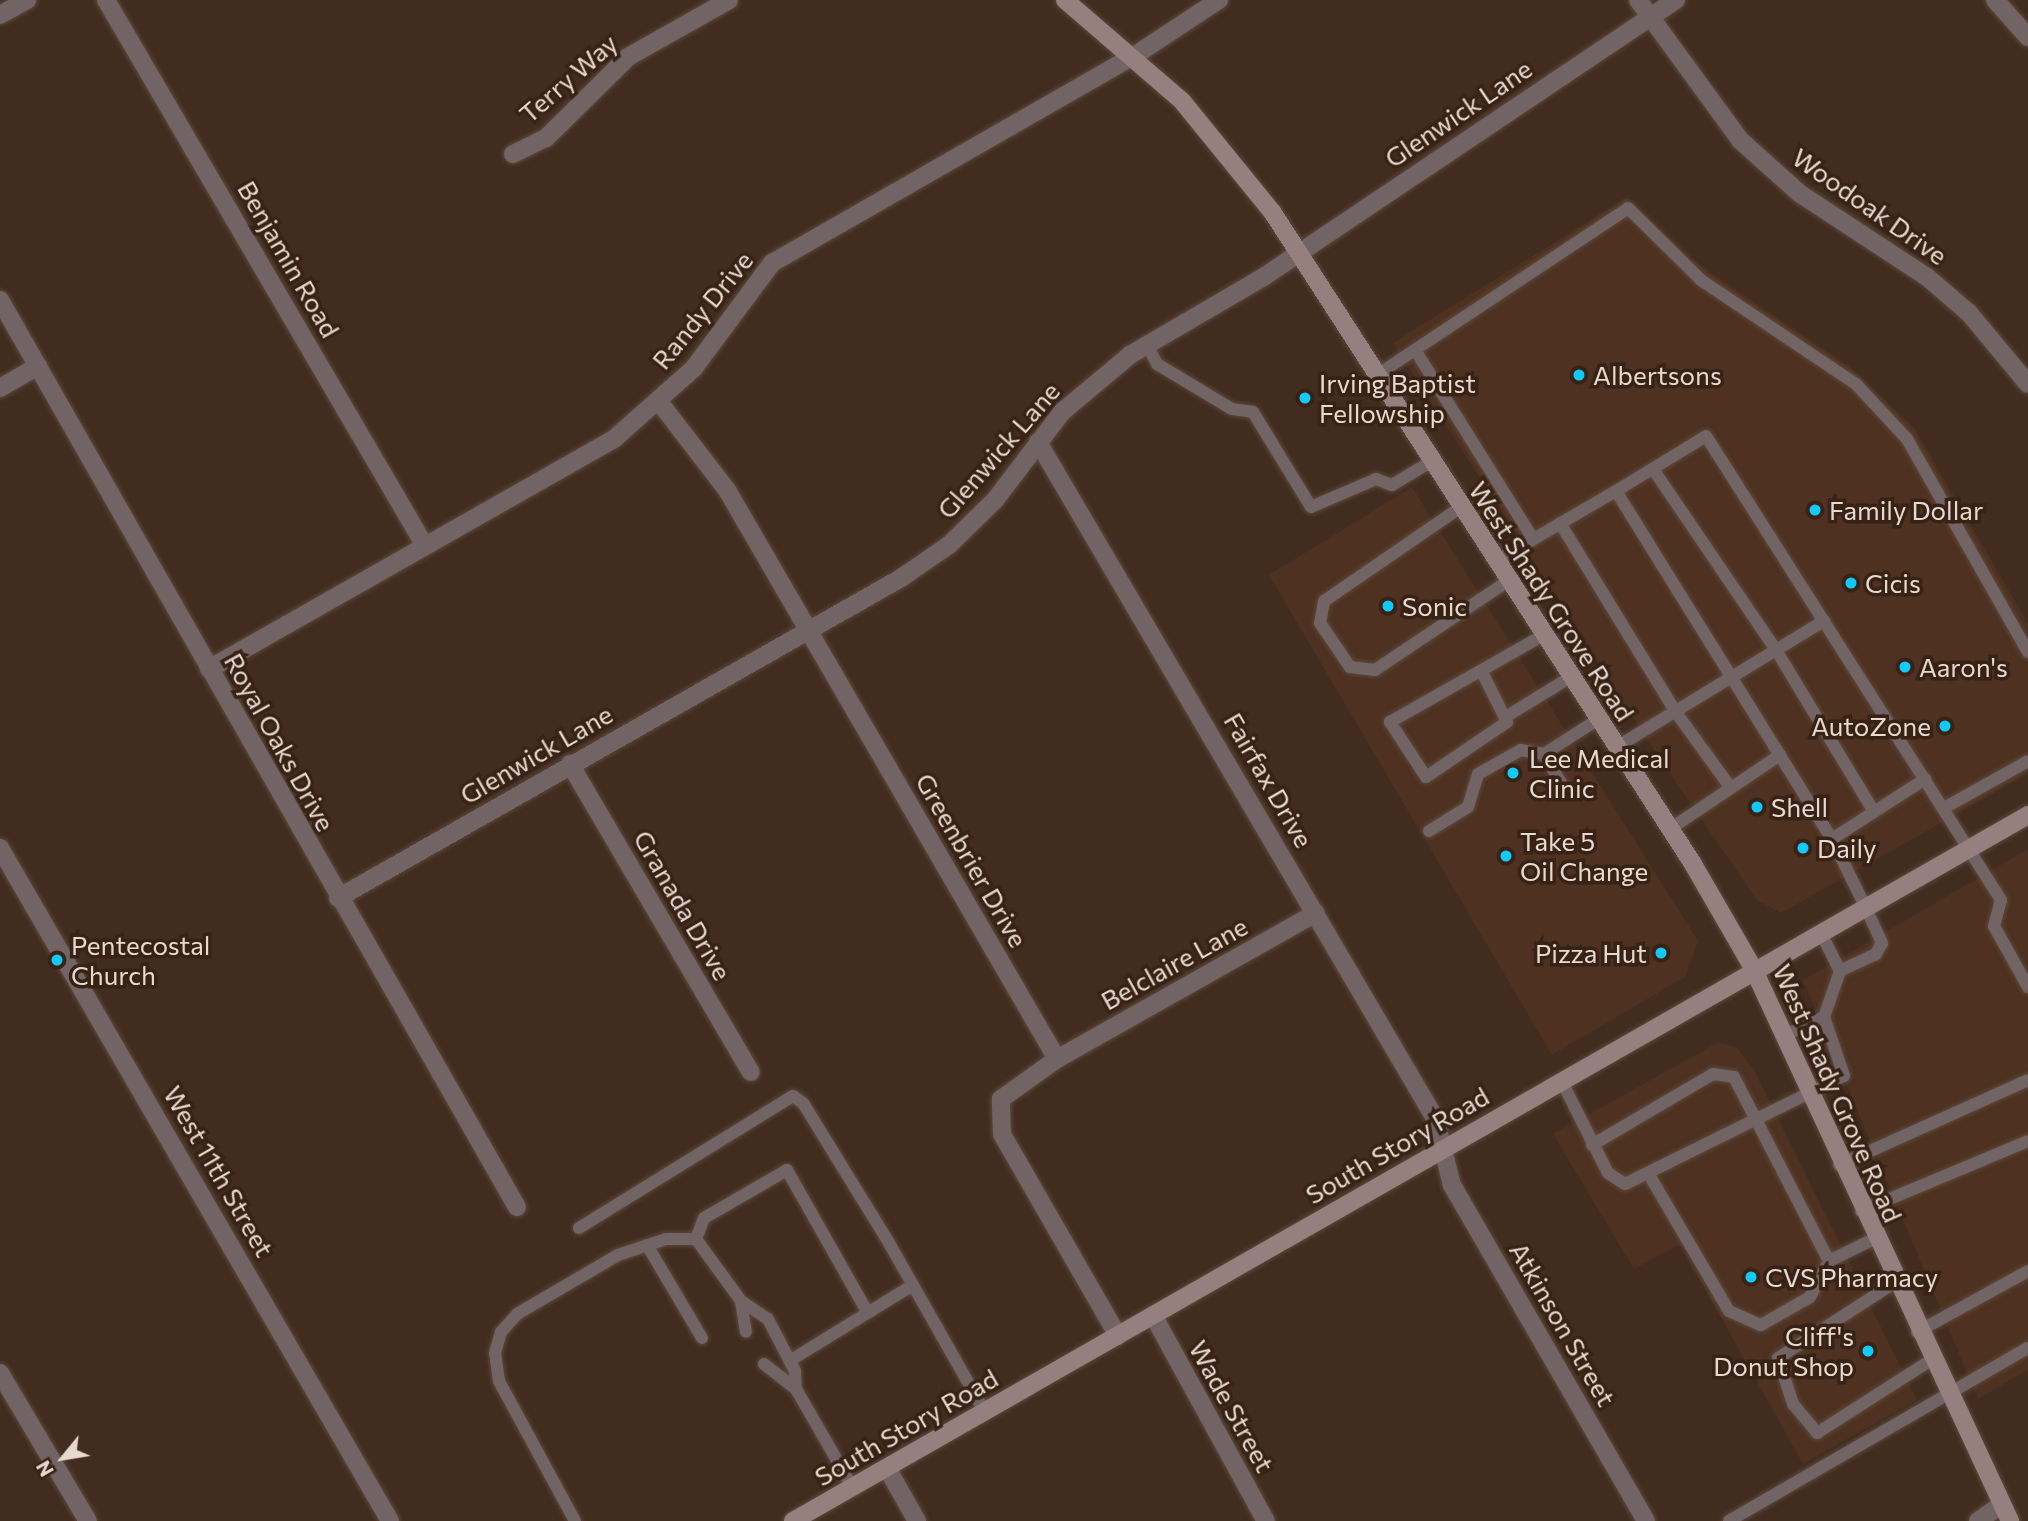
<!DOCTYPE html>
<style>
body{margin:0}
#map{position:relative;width:2028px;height:1521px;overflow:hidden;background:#422c1f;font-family:Commissioner,sans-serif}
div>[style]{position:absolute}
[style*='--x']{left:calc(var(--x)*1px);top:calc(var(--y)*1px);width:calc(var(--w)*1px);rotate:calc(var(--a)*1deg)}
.built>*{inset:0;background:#4e3120}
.roads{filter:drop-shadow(0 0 2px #5c483b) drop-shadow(0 0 2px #5c483b)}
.service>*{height:12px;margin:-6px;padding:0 6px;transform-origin:6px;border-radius:6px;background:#726464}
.minor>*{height:18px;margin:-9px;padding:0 9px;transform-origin:9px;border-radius:9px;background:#726464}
.tertiary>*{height:18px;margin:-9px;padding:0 9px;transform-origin:9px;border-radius:9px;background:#726464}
.secondary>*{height:18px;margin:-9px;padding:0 9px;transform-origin:9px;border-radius:9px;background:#957f7f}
.dots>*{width:19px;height:19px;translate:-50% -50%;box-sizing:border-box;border:4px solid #382215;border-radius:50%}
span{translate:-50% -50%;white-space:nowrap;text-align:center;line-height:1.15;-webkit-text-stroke:7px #382215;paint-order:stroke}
.street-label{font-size:26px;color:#e7d9d0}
.poi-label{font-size:26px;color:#e7d9d0}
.left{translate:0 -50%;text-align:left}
.right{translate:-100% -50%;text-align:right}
.north{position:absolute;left:28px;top:1423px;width:70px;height:70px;-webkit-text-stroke:5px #382215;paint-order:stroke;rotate:240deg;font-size:19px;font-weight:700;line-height:28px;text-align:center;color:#e7d9d0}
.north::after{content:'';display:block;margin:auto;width:24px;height:32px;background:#e7d9d0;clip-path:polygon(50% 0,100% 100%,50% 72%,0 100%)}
</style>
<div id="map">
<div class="built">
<i style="clip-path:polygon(1627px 197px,1688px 257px,1849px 366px,1915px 429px,2028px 623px,2028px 774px,1781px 913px,1757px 900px,1661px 761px,1393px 343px)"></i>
<i style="clip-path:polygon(1412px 487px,1698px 941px,1685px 977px,1552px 1055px,1269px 575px)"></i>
<i style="clip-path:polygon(2028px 849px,2028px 1370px,1978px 1399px,1803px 980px)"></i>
<i style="clip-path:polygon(1719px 1042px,1737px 1048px,1755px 1072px,1917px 1400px,1803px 1464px,1680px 1244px,1634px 1269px,1553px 1134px)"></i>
</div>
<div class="roads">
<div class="service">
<i style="--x:1147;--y:345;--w:21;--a:62"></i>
<i style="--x:1157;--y:364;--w:87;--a:31"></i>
<i style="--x:1232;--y:409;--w:21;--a:8"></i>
<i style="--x:1253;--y:412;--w:111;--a:58.6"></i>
<i style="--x:1311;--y:507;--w:71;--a:-23.3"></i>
<i style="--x:1376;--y:479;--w:17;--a:21"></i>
<i style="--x:1392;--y:485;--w:47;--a:-31"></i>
<i style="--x:1415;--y:350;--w:223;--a:58"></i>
<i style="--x:1377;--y:375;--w:301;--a:-33.6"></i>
<i style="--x:1628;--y:208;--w:103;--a:44.6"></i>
<i style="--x:1701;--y:280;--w:187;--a:33.9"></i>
<i style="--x:1856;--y:384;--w:75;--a:47.2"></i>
<i style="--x:1907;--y:439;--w:245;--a:60.4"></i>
<i style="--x:1653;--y:469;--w:219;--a:55.8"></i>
<i style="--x:1776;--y:650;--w:189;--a:58.8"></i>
<i style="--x:1616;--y:491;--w:105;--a:-31.4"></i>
<i style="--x:1706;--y:436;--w:550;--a:57.55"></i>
<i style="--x:2001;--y:900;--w:27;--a:105"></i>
<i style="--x:1994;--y:926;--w:70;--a:60.9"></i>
<i style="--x:1461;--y:507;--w:166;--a:145.5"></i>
<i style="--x:1324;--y:601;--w:22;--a:100"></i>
<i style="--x:1320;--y:623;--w:53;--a:55.7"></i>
<i style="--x:1350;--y:667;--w:25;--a:7"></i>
<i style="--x:1375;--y:670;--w:160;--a:-33.8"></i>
<i style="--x:1560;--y:523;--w:220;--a:58.5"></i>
<i style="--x:1675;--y:711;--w:95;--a:54"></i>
<i style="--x:1496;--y:561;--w:139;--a:-30.3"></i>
<i style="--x:1616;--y:491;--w:410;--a:58.2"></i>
<i style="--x:1832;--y:839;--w:75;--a:63.8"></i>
<i style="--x:1865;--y:906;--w:41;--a:65.3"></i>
<i style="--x:1882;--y:943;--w:13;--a:119"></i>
<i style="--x:1876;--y:954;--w:40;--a:155"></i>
<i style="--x:1482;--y:672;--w:56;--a:63.4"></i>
<i style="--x:1507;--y:722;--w:98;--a:145.8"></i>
<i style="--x:1426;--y:777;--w:66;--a:-123.2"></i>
<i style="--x:1390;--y:722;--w:175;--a:-29.5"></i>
<i style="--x:1507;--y:716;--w:73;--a:-31.5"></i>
<i style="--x:1615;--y:748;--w:245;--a:-31.3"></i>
<i style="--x:1563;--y:786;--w:37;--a:-121"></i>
<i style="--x:1544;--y:754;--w:63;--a:-32.7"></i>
<i style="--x:1944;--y:808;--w:96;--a:-29.2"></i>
<i style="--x:1670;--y:829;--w:133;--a:-33.9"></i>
<i style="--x:1429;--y:831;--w:46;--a:-31.6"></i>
<i style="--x:1468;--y:807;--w:34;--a:-73"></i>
<i style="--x:1478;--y:774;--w:49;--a:-29.2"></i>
<i style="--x:1521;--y:750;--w:23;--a:10"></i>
<i style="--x:1832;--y:839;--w:111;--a:-32.8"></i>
<i style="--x:1785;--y:1035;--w:43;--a:-24.8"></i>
<i style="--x:1561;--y:1080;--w:104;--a:63.2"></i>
<i style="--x:1608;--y:1173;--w:20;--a:33"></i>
<i style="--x:1625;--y:1184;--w:244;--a:-26.3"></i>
<i style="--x:1844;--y:1076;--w:62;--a:-108.7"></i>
<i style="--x:1824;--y:1017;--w:49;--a:-70.8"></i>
<i style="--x:1840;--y:971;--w:45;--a:-116.6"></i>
<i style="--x:1592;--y:1145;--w:140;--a:-30.4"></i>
<i style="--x:1713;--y:1074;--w:21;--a:8"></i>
<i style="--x:1734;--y:1077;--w:207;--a:62.7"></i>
<i style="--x:1839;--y:1165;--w:207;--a:-24.2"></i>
<i style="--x:1648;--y:1173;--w:160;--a:59.6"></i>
<i style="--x:1729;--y:1311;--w:35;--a:24"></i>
<i style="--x:1761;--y:1325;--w:56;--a:-29.7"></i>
<i style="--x:1810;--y:1297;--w:41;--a:-62.2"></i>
<i style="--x:1829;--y:1261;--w:50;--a:-26.1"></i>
<i style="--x:1861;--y:1211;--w:181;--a:-22.7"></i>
<i style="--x:579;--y:1228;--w:251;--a:-31.7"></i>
<i style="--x:793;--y:1096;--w:12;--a:35"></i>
<i style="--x:803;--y:1103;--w:164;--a:58.4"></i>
<i style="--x:889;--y:1243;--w:194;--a:60.4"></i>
<i style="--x:696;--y:1239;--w:22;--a:-69"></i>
<i style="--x:704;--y:1218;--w:96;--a:-30"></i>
<i style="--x:787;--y:1170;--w:164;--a:60.5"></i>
<i style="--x:647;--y:1245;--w:108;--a:59.4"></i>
<i style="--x:1894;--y:1283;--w:138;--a:147.1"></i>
<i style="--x:1778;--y:1358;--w:48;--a:71.9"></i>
<i style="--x:1793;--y:1404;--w:38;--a:50"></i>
<i style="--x:1817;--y:1433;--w:135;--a:-32.6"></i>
<i style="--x:741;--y:1301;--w:31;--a:81"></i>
<i style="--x:1917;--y:1332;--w:127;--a:-28.8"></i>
<i style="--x:791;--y:1360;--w:143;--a:-31.6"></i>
<i style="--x:764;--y:1364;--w:41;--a:38"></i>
<i style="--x:575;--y:1521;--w:159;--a:-118.5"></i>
<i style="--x:499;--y:1381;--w:28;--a:-98"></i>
<i style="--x:495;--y:1353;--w:22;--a:-74"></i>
<i style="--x:501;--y:1332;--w:24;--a:-48"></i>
<i style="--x:517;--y:1314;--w:117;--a:-30.3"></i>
<i style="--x:618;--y:1255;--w:51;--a:-18.4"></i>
<i style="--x:666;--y:1239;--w:30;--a:0"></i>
<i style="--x:696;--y:1239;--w:77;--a:54"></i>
<i style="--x:741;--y:1301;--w:32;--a:34"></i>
<i style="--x:768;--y:1319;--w:59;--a:62.6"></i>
<i style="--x:795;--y:1371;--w:18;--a:87"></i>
<i style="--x:796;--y:1389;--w:114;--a:60.1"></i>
<i style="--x:1729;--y:1521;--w:345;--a:-30.1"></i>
</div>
<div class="minor">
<i style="--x:106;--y:0;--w:632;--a:59.7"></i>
<i style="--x:1638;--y:0;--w:173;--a:53.9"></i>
<i style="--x:1740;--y:140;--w:79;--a:41.9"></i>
<i style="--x:1799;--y:193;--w:153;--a:33.3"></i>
<i style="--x:1927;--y:277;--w:55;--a:40.6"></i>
<i style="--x:1969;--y:313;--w:92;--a:50.3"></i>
<i style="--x:1995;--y:0;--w:50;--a:48.3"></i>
<i style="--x:513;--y:154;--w:37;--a:-26"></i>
<i style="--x:546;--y:138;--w:115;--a:-44.6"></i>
<i style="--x:628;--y:57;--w:116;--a:-29.4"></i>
<i style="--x:0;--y:300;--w:1044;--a:60.32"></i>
<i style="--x:0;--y:388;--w:44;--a:-30.1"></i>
<i style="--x:660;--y:403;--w:110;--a:52.4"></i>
<i style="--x:727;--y:490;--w:658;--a:59.89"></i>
<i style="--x:1038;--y:442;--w:784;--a:59.58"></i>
<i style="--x:1435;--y:1118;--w:69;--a:75.8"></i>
<i style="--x:1452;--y:1185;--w:388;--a:60"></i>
<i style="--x:209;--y:669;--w:467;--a:-29.6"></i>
<i style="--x:615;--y:438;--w:106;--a:-41.5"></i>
<i style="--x:694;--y:368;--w:131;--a:-53.4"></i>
<i style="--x:772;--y:263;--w:417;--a:-29.8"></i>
<i style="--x:1134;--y:56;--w:102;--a:-33.4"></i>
<i style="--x:570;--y:764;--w:357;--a:59.6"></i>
<i style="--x:0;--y:848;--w:778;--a:59.91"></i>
<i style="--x:338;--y:898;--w:648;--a:-29.61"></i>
<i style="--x:901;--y:578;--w:58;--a:-34.5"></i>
<i style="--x:949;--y:545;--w:64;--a:-44.4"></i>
<i style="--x:995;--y:500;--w:111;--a:-52.7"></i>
<i style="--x:1062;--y:412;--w:89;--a:-40"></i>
<i style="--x:1130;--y:355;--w:156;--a:-30.3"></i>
<i style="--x:1265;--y:276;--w:495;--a:-33.9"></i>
<i style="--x:1153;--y:1315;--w:235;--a:61.3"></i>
<i style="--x:1118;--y:1336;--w:233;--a:-119.9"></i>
<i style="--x:1002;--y:1134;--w:35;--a:-92"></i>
<i style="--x:1001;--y:1099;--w:69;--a:-35.5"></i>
<i style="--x:1057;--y:1059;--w:297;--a:-29.4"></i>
<i style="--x:0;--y:1373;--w:172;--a:59.3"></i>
<i style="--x:887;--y:1468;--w:61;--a:60.5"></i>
<i style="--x:1978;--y:1521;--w:29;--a:-35"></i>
</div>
<div class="tertiary">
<i style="--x:0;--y:15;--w:31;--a:-29"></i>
</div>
<div class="secondary">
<i style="--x:1065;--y:0;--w:155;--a:40.8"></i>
<i style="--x:1182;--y:101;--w:144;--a:50.9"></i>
<i style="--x:1273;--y:213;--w:775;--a:57.17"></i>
<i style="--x:1693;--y:864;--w:120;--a:60"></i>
<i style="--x:1753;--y:968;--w:610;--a:65.07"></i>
<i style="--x:793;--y:1521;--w:1423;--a:-29.75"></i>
</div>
</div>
<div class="dots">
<i style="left:1579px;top:375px;background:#10cafa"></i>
<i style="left:1305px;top:398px;background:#10cafa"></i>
<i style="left:1815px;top:510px;background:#10cafa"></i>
<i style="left:1851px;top:583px;background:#10cafa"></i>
<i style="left:1388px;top:606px;background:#10cafa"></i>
<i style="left:1905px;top:667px;background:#10cafa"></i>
<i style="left:1945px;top:726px;background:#10cafa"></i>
<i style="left:1513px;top:773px;background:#10cafa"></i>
<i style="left:1757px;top:807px;background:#10cafa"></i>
<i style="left:1803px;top:848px;background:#10cafa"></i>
<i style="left:1506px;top:856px;background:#10cafa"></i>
<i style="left:1661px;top:953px;background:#10cafa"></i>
<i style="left:57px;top:960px;background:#10cafa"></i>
<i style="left:1751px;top:1277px;background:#10cafa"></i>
<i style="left:1868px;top:1351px;background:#10cafa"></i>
</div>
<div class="street-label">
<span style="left:568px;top:78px;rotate:-41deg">Terry Way</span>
<span style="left:1458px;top:113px;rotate:-34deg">Glenwick Lane</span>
<span style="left:1870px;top:206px;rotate:35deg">Woodoak Drive</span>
<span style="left:289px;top:259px;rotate:60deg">Benjamin Road</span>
<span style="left:702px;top:310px;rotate:-51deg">Randy Drive</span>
<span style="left:998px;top:450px;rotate:-49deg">Glenwick Lane</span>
<span style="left:1552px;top:601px;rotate:57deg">West Shady Grove Road</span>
<span style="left:280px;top:742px;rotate:61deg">Royal Oaks Drive</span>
<span style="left:536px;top:754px;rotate:-30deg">Glenwick Lane</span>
<span style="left:1269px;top:780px;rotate:60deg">Fairfax Drive</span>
<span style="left:972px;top:860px;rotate:60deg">Greenbrier Drive</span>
<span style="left:683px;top:905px;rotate:60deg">Granada Drive</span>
<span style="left:1174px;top:963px;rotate:-29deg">Belclaire Lane</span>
<span style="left:1838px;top:1093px;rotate:66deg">West Shady Grove Road</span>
<span style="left:1397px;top:1145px;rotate:-30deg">South Story Road</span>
<span style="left:219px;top:1171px;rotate:60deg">West 11th Street</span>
<span style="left:1563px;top:1324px;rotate:60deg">Atkinson Street</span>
<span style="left:1232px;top:1406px;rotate:61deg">Wade Street</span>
<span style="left:906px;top:1427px;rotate:-30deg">South Story Road</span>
</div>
<div class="poi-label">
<span class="left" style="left:1593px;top:375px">Albertsons</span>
<span class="left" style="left:1319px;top:398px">Irving Baptist<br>Fellowship</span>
<span class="left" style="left:1829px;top:510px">Family Dollar</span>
<span class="left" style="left:1865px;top:583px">Cicis</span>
<span class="left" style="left:1402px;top:606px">Sonic</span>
<span class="left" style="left:1919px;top:667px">Aaron's</span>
<span class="right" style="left:1931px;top:726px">AutoZone</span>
<span class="left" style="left:1529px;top:773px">Lee Medical<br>Clinic</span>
<span class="left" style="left:1771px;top:807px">Shell</span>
<span class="left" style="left:1520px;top:856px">Take 5<br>Oil Change</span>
<span class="left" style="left:1817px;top:848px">Daily</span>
<span class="left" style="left:71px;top:960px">Pentecostal<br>Church</span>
<span class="right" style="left:1647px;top:953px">Pizza Hut</span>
<span class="left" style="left:1765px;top:1277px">CVS Pharmacy</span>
<span class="right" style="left:1854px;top:1351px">Cliff's<br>Donut Shop</span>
</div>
<div class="north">N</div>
</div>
